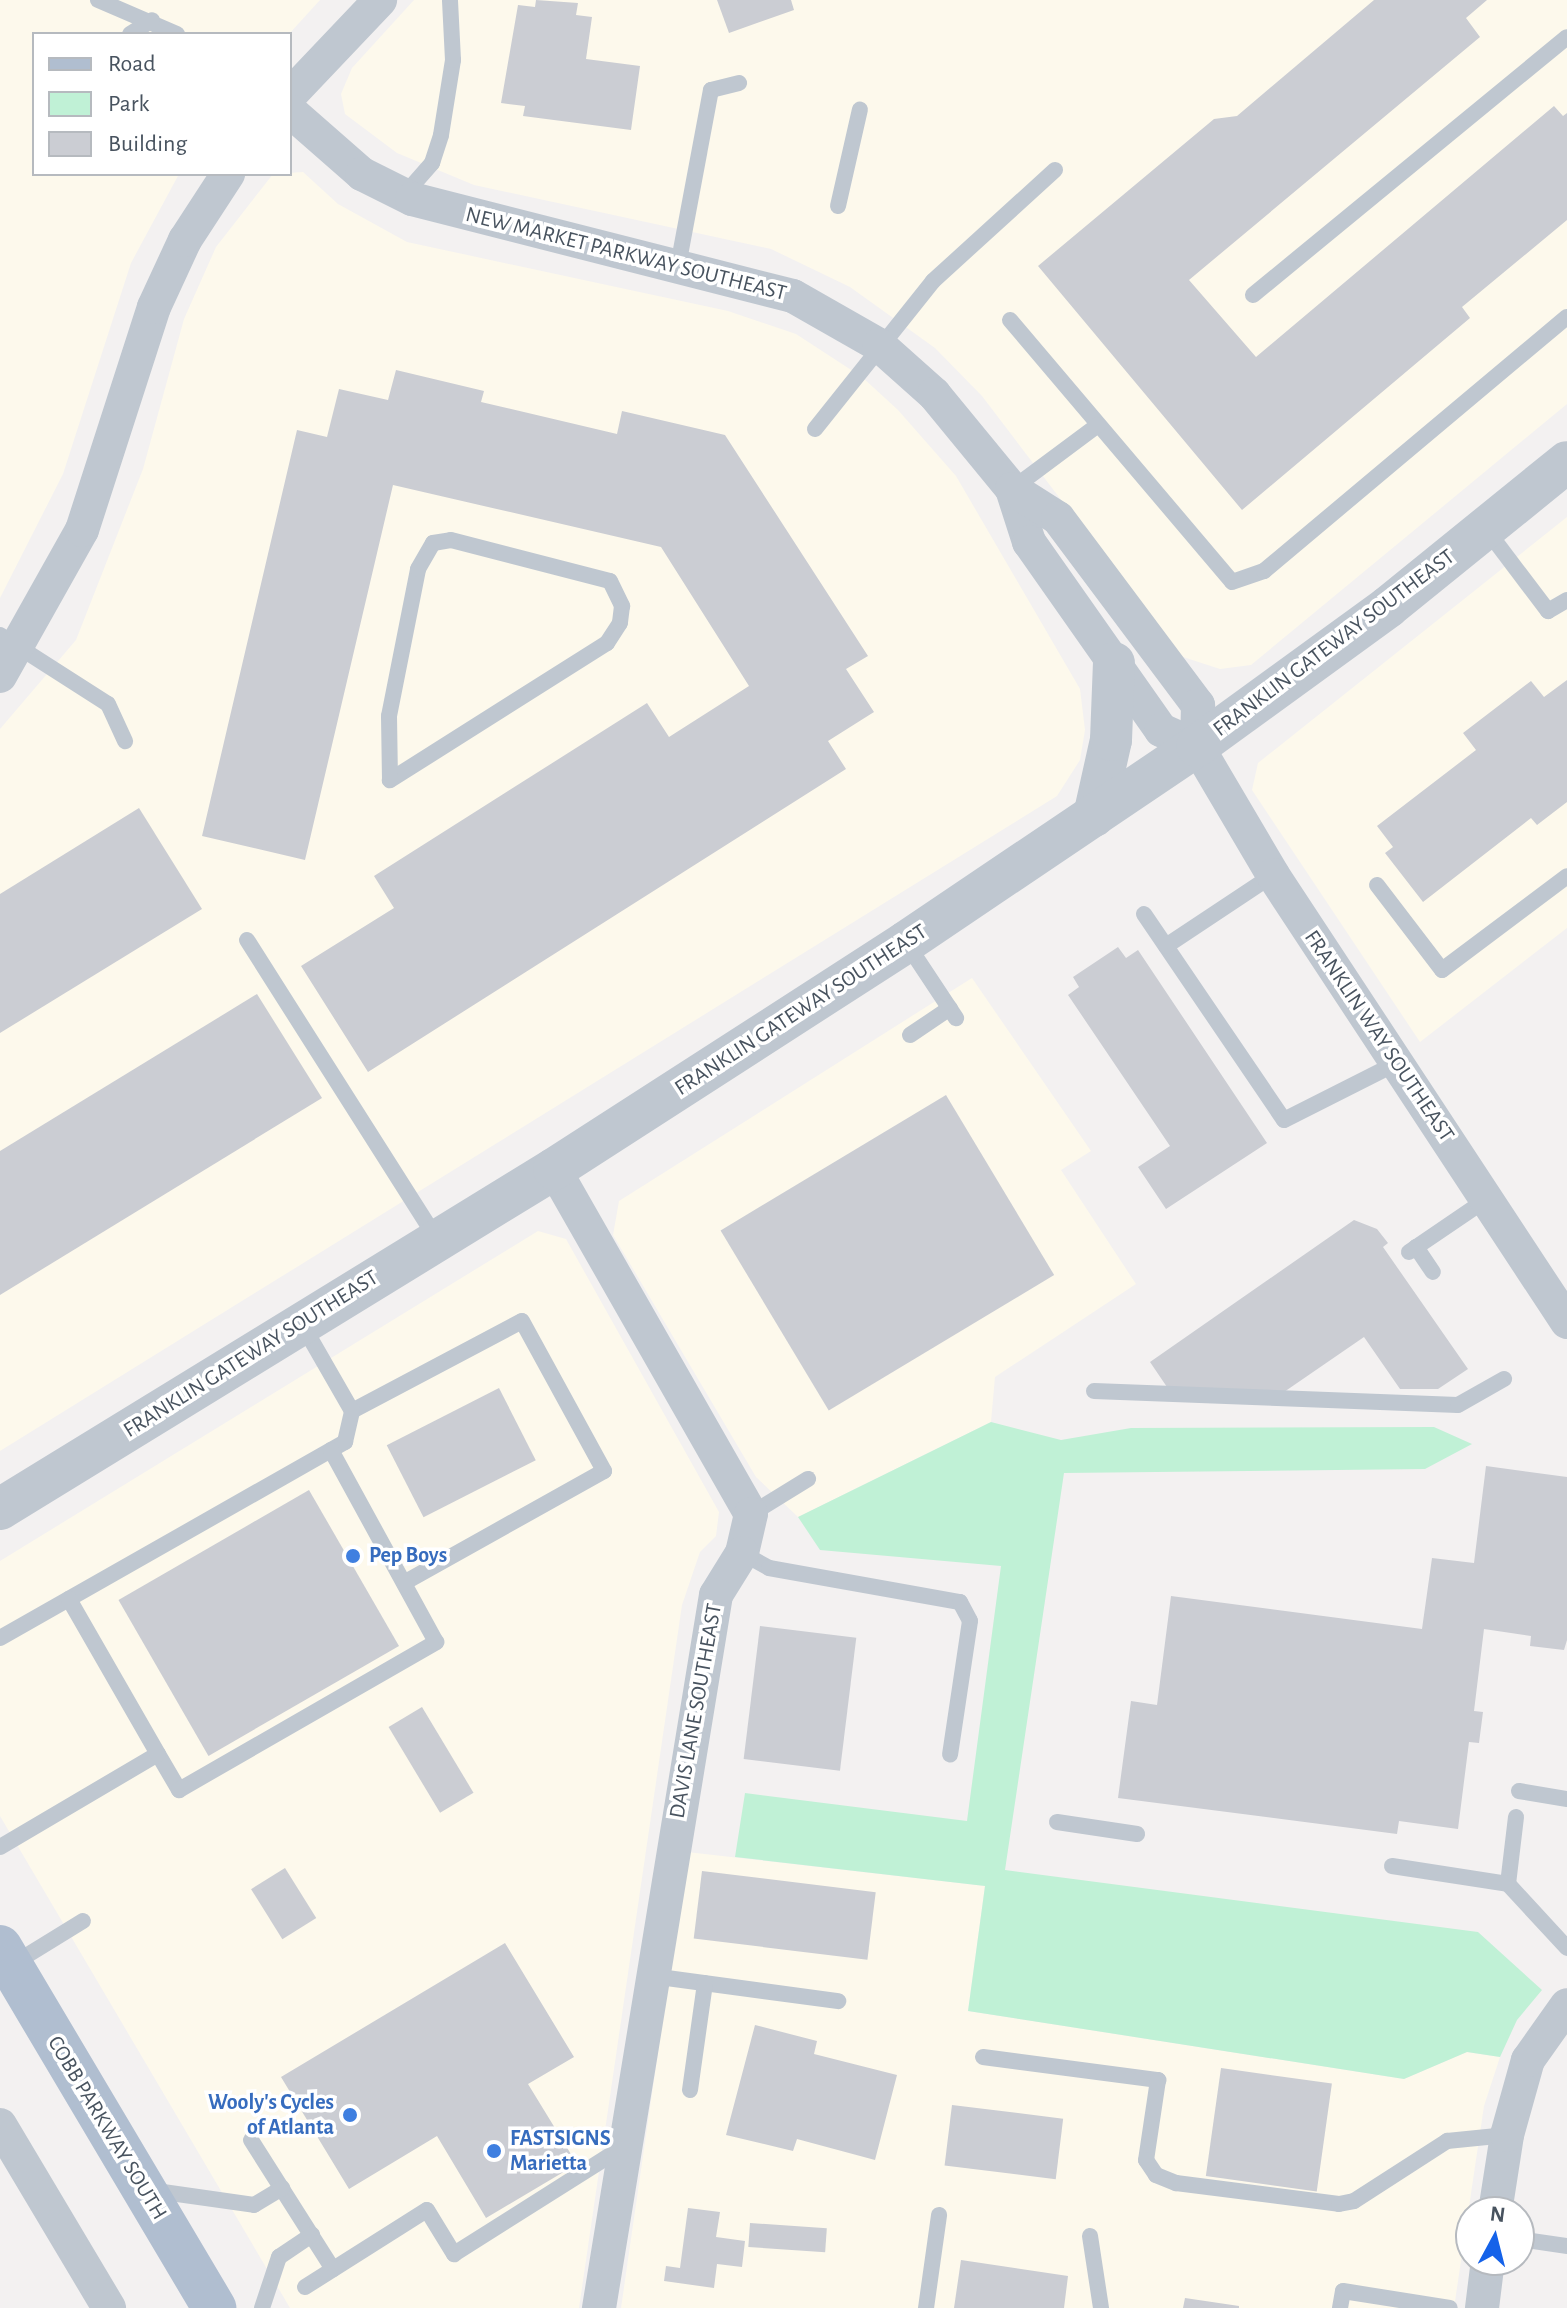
<!DOCTYPE html>
<style>
body{margin:0}
#map{position:relative;width:1567px;height:2308px;overflow:hidden;background:#f3f1f1;font-family:"Alegreya Sans",sans-serif}
div>[style]{position:absolute}
[style*='--x']{left:calc(var(--x)*1px);top:calc(var(--y)*1px);width:calc(var(--w)*1px);rotate:calc(var(--a)*1deg)}
.commercial>*{inset:0;background:#fdf9ec}
.green>*{inset:0;background:#c0f1d6}
.building>*{inset:0;background:#cbcdd3;transform-origin:0 0}
.service>*{height:16px;margin:-8px;padding:0 8px;transform-origin:8px;border-radius:8px;background:#bfc7d0}
.minor>*{height:34px;margin:-17px;padding:0 17px;transform-origin:17px;border-radius:17px;background:#bfc7d0}
.tertiary>*{height:42px;margin:-21px;padding:0 21px;transform-origin:21px;border-radius:21px;background:#bfc7d0}
.primary>*{height:44px;margin:-22px;padding:0 22px;transform-origin:22px;border-radius:22px;background:#b0bed0}
.dots>*{width:22px;height:22px;translate:-50% -50%;box-sizing:border-box;border:4px solid #fff;border-radius:50%}
span{translate:-50% -50%;white-space:nowrap;text-align:center;line-height:1.15;-webkit-text-stroke:7px #fff;paint-order:stroke}
.street-label{font-size:22px;color:#48535f}
.shop-label{font-size:22px;color:#366cbe;font-weight:700}
.left{translate:0 -50%;text-align:left}
.right{translate:-100% -50%;text-align:right}
.legend{position:absolute;left:32px;top:32px;width:260px;height:144px;box-sizing:border-box;background:#fff;border:2px solid #b6babf;margin:0;padding:10px 14px;list-style:none;font-size:24px;color:#48535f}
.legend li{display:flex;align-items:center;gap:16px;height:40px}
.legend b{width:40px;border:2px solid #b6babf}
.north{position:absolute;left:1455px;top:2196px;width:80px;height:80px;box-sizing:border-box;background:#fff;border:2px solid #b6babf;border-radius:50%;rotate:7deg;font-size:22px;font-weight:700;line-height:32px;text-align:center;color:#48535f}
.north::after{content:'';display:block;margin:auto;width:28px;height:36px;background:#1562e9;clip-path:polygon(50% 0,100% 100%,50% 72%,0 100%)}
</style>
<div id="map">
<div class="commercial">
<i style="clip-path:polygon(0 0,320px 0,289px 34px,34px 34px,34px 174px,179px 174px,131px 263px,63px 474px,0 598px)"></i>
<i style="clip-path:polygon(414px 0,1567px 0,1567px 404px,1251px 665px,1220px 669px,1180px 656px,982px 396px,935px 348px,850px 287px,771px 249px,474px 185px,397px 153px,345px 114px,341px 94px,352px 68px)"></i>
<i style="clip-path:polygon(303px 172px,338px 204px,407px 242px,728px 311px,796px 334px,862px 377px,898px 410px,956px 476px,1080px 689px,1085px 730px,1080px 760px,1057px 796px,0 1451px,0 729px,76px 640px,143px 469px,184px 319px,216px 247px,273px 174px)"></i>
<i style="clip-path:polygon(1567px 517px,1567px 928px,1420px 1042px,1252px 790px,1258px 763px)"></i>
<i style="clip-path:polygon(972px 978px,1091px 1151px,1061px 1170px,1136px 1284px,995px 1377px,991px 1422px,798px 1517px,756px 1477px,613px 1235px,619px 1201px)"></i>
<i style="clip-path:polygon(538px 1231px,566px 1239px,719px 1512px,716px 1536px,700px 1552px,682px 1605px,579px 2308px,290px 2308px,0 1816px,0 1561px)"></i>
<i style="clip-path:polygon(687px 1852px,985px 1886px,968px 2011px,1404px 2079px,1467px 2052px,1500px 2057px,1484px 2106px,1454px 2308px,621px 2308px)"></i>
</div>
<div class="green">
<i style="clip-path:polygon(991px 1422px,1061px 1440px,1131px 1428px,1434px 1427px,1472px 1444px,1425px 1469px,1064px 1473px,1005px 1870px,1478px 1932px,1542px 1990px,1517px 2020px,1500px 2057px,1467px 2052px,1404px 2079px,968px 2011px,985px 1886px,735px 1857px,745px 1793px,967px 1821px,1001px 1566px,820px 1550px,798px 1517px)"></i>
</div>
<div class="building">
<i style="clip-path:polygon(536px 0,578px 3px,576px 15px,592px 17px,586px 59px,640px 66px,631px 130px,523px 116px,525px 106px,501px 103px,518px 5px,535px 7px)"></i>
<i style="clip-path:polygon(717px 0,791px 0,794px 10px,729px 33px)"></i>
<i style="clip-path:polygon(1374px 0,1487px 0,1466px 18px,1480px 37px,1189px 280px,1256px 357px,1554px 106px,1563px 116px,1567px 113px,1567px 220px,1462px 307px,1470px 318px,1242px 510px,1038px 266px,1214px 119px,1237px 116px)"></i>
<i style="clip-path:polygon(396px 370px,484px 391px,481px 402px,617px 434px,622px 411px,725px 435px,868px 656px,846px 669px,874px 712px,828px 741px,846px 769px,368px 1072px,301px 966px,394px 908px,374px 876px,647px 703px,669px 737px,749px 686px,661px 547px,393px 485px,305px 860px,202px 836px,297px 430px,327px 437px,339px 389px,388px 400px)"></i>
<i style="clip-path:polygon(1567px 680px,1567px 802px,1537px 825px,1531px 818px,1423px 902px,1385px 853px,1393px 847px,1377px 826px,1476px 750px,1463px 733px,1531px 681px,1544px 697px)"></i>
<i style="clip-path:polygon(139px 808px,202px 909px,0 1033px,0 894px)"></i>
<i style="clip-path:polygon(1118px 947px,1126px 958px,1138px 950px,1267px 1143px,1166px 1209px,1138px 1167px,1170px 1146px,1068px 995px,1079px 987px,1073px 977px)"></i>
<i style="clip-path:polygon(257px 994px,322px 1098px,0 1295px,0 1151px)"></i>
<i style="left:946px;top:1095px;width:210px;height:263px;rotate:59deg"></i>
<i style="clip-path:polygon(1354px 1220px,1377px 1229px,1388px 1243px,1383px 1247px,1468px 1369px,1438px 1389px,1400px 1389px,1364px 1337px,1284px 1392px,1169px 1390px,1150px 1362px)"></i>
<i style="left:499px;top:1388px;width:81px;height:126px;rotate:63deg"></i>
<i style="clip-path:polygon(1486px 1466px,1567px 1477px,1567px 1640px,1564px 1650px,1530px 1646px,1531px 1636px,1484px 1629px,1474px 1711px,1483px 1712px,1479px 1743px,1469px 1742px,1458px 1829px,1399px 1821px,1397px 1834px,1118px 1798px,1131px 1701px,1157px 1705px,1171px 1596px,1422px 1629px,1432px 1558px,1474px 1563px)"></i>
<i style="left:309px;top:1490px;width:180px;height:220px;rotate:60deg"></i>
<i style="left:760px;top:1626px;width:97px;height:134px;rotate:7deg"></i>
<i style="left:422px;top:1707px;width:100px;height:39px;rotate:59deg"></i>
<i style="left:285px;top:1868px;width:59px;height:40px;rotate:58deg"></i>
<i style="left:702px;top:1871px;width:175px;height:68px;rotate:7deg"></i>
<i style="clip-path:polygon(505px 1943px,574px 2057px,528px 2084px,577px 2164px,486px 2218px,437px 2136px,349px 2189px,281px 2077px)"></i>
<i style="clip-path:polygon(755px 2025px,817px 2041px,814px 2054px,897px 2075px,875px 2160px,797px 2139px,793px 2151px,726px 2135px)"></i>
<i style="left:1221px;top:2068px;width:112px;height:109px;rotate:8deg"></i>
<i style="left:952px;top:2105px;width:112px;height:61px;rotate:7deg"></i>
<i style="clip-path:polygon(688px 2208px,720px 2212px,716px 2237px,745px 2241px,742px 2267px,717px 2264px,714px 2288px,664px 2281px,666px 2266px,680px 2268px)"></i>
<i style="left:750px;top:2223px;width:77px;height:24px;rotate:4deg"></i>
<i style="clip-path:polygon(961px 2260px,1068px 2276px,1064px 2308px,954px 2308px)"></i>
<i style="clip-path:polygon(1185px 2298px,1239px 2306px,1239px 2308px,1183px 2308px)"></i>
</div>
<div class="service">
<i style="--x:98;--y:0;--w:86;--a:23.3"></i>
<i style="--x:130;--y:34;--w:26;--a:-32"></i>
<i style="--x:404;--y:195;--w:43;--a:-48.8"></i>
<i style="--x:432;--y:163;--w:29;--a:-72"></i>
<i style="--x:441;--y:135;--w:76;--a:-80.9"></i>
<i style="--x:453;--y:60;--w:60;--a:-92.9"></i>
<i style="--x:838;--y:206;--w:99;--a:-77.2"></i>
<i style="--x:678;--y:266;--w:179;--a:-79.4"></i>
<i style="--x:711;--y:90;--w:29;--a:-14"></i>
<i style="--x:1253;--y:295;--w:406;--a:-39.4"></i>
<i style="--x:1010;--y:320;--w:343;--a:49.7"></i>
<i style="--x:1232;--y:582;--w:34;--a:-19"></i>
<i style="--x:1264;--y:571;--w:395;--a:-40"></i>
<i style="--x:815;--y:429;--w:189;--a:-51.4"></i>
<i style="--x:933;--y:281;--w:165;--a:-42.3"></i>
<i style="--x:1012;--y:489;--w:107;--a:-36.7"></i>
<i style="--x:1486;--y:529;--w:103;--a:52.9"></i>
<i style="--x:1548;--y:611;--w:22;--a:-30"></i>
<i style="--x:451;--y:540;--w:164;--a:14.5"></i>
<i style="--x:610;--y:581;--w:28;--a:64"></i>
<i style="--x:622;--y:606;--w:17;--a:97"></i>
<i style="--x:620;--y:623;--w:24;--a:123"></i>
<i style="--x:607;--y:643;--w:257;--a:147.7"></i>
<i style="--x:390;--y:780;--w:64;--a:-90.9"></i>
<i style="--x:389;--y:716;--w:150;--a:-78.8"></i>
<i style="--x:418;--y:569;--w:30;--a:-60"></i>
<i style="--x:433;--y:543;--w:18;--a:-9"></i>
<i style="--x:0;--y:635;--w:128;--a:32.6"></i>
<i style="--x:108;--y:704;--w:41;--a:65.3"></i>
<i style="--x:1377;--y:885;--w:107;--a:52.6"></i>
<i style="--x:1442;--y:970;--w:156;--a:-36.9"></i>
<i style="--x:1144;--y:914;--w:249;--a:55.8"></i>
<i style="--x:1284;--y:1120;--w:127;--a:-26.8"></i>
<i style="--x:247;--y:940;--w:354;--a:57.6"></i>
<i style="--x:907;--y:944;--w:89;--a:56.5"></i>
<i style="--x:1166;--y:946;--w:128;--a:-33.6"></i>
<i style="--x:910;--y:1035;--w:48;--a:-34"></i>
<i style="--x:1416;--y:1247;--w:30;--a:56"></i>
<i style="--x:1409;--y:1252;--w:94;--a:-34.2"></i>
<i style="--x:1094;--y:1391;--w:364;--a:2.2"></i>
<i style="--x:1458;--y:1405;--w:53;--a:-29.5"></i>
<i style="--x:352;--y:1411;--w:192;--a:-27.9"></i>
<i style="--x:522;--y:1321;--w:171;--a:61.3"></i>
<i style="--x:604;--y:1471;--w:229;--a:150.8"></i>
<i style="--x:751;--y:1514;--w:67;--a:-31.6"></i>
<i style="--x:742;--y:1553;--w:31;--a:29"></i>
<i style="--x:769;--y:1568;--w:194;--a:10.1"></i>
<i style="--x:960;--y:1602;--w:21;--a:62"></i>
<i style="--x:970;--y:1621;--w:135;--a:98.5"></i>
<i style="--x:0;--y:1638;--w:397;--a:-29.6"></i>
<i style="--x:345;--y:1442;--w:32;--a:-77"></i>
<i style="--x:352;--y:1411;--w:100;--a:-119.9"></i>
<i style="--x:158;--y:1754;--w:42;--a:59.7"></i>
<i style="--x:179;--y:1790;--w:297;--a:-29.9"></i>
<i style="--x:436;--y:1642;--w:219;--a:-118.7"></i>
<i style="--x:1519;--y:1791;--w:49;--a:9.5"></i>
<i style="--x:1516;--y:1817;--w:67;--a:96.8"></i>
<i style="--x:1508;--y:1884;--w:87;--a:47.3"></i>
<i style="--x:1057;--y:1822;--w:81;--a:8.5"></i>
<i style="--x:0;--y:1847;--w:183;--a:-30.5"></i>
<i style="--x:158;--y:1754;--w:179;--a:-119.9"></i>
<i style="--x:1392;--y:1866;--w:117;--a:8.8"></i>
<i style="--x:13;--y:1964;--w:82;--a:-31.6"></i>
<i style="--x:652;--y:1976;--w:188;--a:7.7"></i>
<i style="--x:983;--y:2057;--w:177;--a:7.5"></i>
<i style="--x:1158;--y:2080;--w:81;--a:98.5"></i>
<i style="--x:1146;--y:2160;--w:18;--a:56"></i>
<i style="--x:1156;--y:2175;--w:22;--a:22"></i>
<i style="--x:1176;--y:2183;--w:164;--a:7.3"></i>
<i style="--x:1339;--y:2204;--w:15;--a:-11"></i>
<i style="--x:1354;--y:2201;--w:111;--a:-32.8"></i>
<i style="--x:1447;--y:2141;--w:60;--a:-5.7"></i>
<i style="--x:690;--y:2090;--w:108;--a:-82"></i>
<i style="--x:251;--y:2140;--w:153;--a:57.6"></i>
<i style="--x:149;--y:2190;--w:106;--a:8.1"></i>
<i style="--x:254;--y:2205;--w:33;--a:-31"></i>
<i style="--x:1090;--y:2236;--w:73;--a:81.3"></i>
<i style="--x:1519;--y:2239;--w:49;--a:8.3"></i>
<i style="--x:305;--y:2287;--w:144;--a:-32.3"></i>
<i style="--x:427;--y:2210;--w:52;--a:58.5"></i>
<i style="--x:454;--y:2254;--w:200;--a:-32.3"></i>
<i style="--x:262;--y:2308;--w:54;--a:-71.6"></i>
<i style="--x:279;--y:2257;--w:40;--a:-34"></i>
<i style="--x:926;--y:2308;--w:94;--a:-82"></i>
<i style="--x:1340;--y:2308;--w:17;--a:-80"></i>
<i style="--x:1343;--y:2291;--w:108;--a:9"></i>
</div>
<div class="minor">
<i style="--x:290;--y:95;--w:131;--a:-46.5"></i>
<i style="--x:290;--y:111;--w:96;--a:41.2"></i>
<i style="--x:362;--y:174;--w:56;--a:26.6"></i>
<i style="--x:412;--y:199;--w:393;--a:14.3"></i>
<i style="--x:793;--y:296;--w:99;--a:29.7"></i>
<i style="--x:879;--y:345;--w:74;--a:41.7"></i>
<i style="--x:934;--y:394;--w:123;--a:50.6"></i>
<i style="--x:1012;--y:489;--w:56;--a:72.2"></i>
<i style="--x:1029;--y:542;--w:230;--a:54.9"></i>
<i style="--x:1161;--y:730;--w:39;--a:24"></i>
<i style="--x:1012;--y:489;--w:54;--a:32.2"></i>
<i style="--x:1058;--y:518;--w:234;--a:53.2"></i>
<i style="--x:1198;--y:705;--w:41;--a:91.4"></i>
<i style="--x:0;--y:676;--w:167;--a:-60.7"></i>
<i style="--x:82;--y:530;--w:234;--a:-72.1"></i>
<i style="--x:154;--y:307;--w:74;--a:-65.2"></i>
<i style="--x:185;--y:240;--w:79;--a:-56.9"></i>
<i style="--x:1197;--y:746;--w:150;--a:59.5"></i>
<i style="--x:1273;--y:875;--w:535;--a:56.67"></i>
<i style="--x:554;--y:1169;--w:397;--a:60.3"></i>
<i style="--x:751;--y:1514;--w:40;--a:103"></i>
<i style="--x:742;--y:1553;--w:49;--a:121.8"></i>
<i style="--x:716;--y:1595;--w:723;--a:99.32"></i>
<i style="--x:0;--y:2125;--w:213;--a:59.2"></i>
<i style="--x:1495;--y:2212;--w:78;--a:-81.1"></i>
<i style="--x:1507;--y:2135;--w:78;--a:-74.4"></i>
<i style="--x:1528;--y:2060;--w:67;--a:-54.7"></i>
<i style="--x:1482;--y:2308;--w:48;--a:-82.9"></i>
</div>
<div class="tertiary">
<i style="--x:1094;--y:816;--w:78;--a:-77.4"></i>
<i style="--x:1111;--y:740;--w:77;--a:-87.8"></i>
<i style="--x:0;--y:1509;--w:650;--a:-31.54"></i>
<i style="--x:554;--y:1169;--w:419;--a:-32.8"></i>
<i style="--x:906;--y:942;--w:351;--a:-34"></i>
<i style="--x:1197;--y:746;--w:236;--a:-36"></i>
<i style="--x:1388;--y:607;--w:230;--a:-39"></i>
</div>
<div class="primary">
<i style="--x:0;--y:1947;--w:420;--a:59.3"></i>
</div>
<div class="dots">
<i style="left:353px;top:1556px;background:#3f7fe0"></i>
<i style="left:350px;top:2115px;background:#3f7fe0"></i>
<i style="left:494px;top:2151px;background:#3f7fe0"></i>
</div>
<div class="street-label">
<span style="left:626px;top:254px;rotate:14deg">NEW MARKET PARKWAY SOUTHEAST</span>
<span style="left:1334px;top:643px;rotate:-37deg">FRANKLIN GATEWAY SOUTHEAST</span>
<span style="left:801px;top:1010px;rotate:-33deg">FRANKLIN GATEWAY SOUTHEAST</span>
<span style="left:1379px;top:1036px;rotate:56deg">FRANKLIN WAY SOUTHEAST</span>
<span style="left:251px;top:1354px;rotate:-32deg">FRANKLIN GATEWAY SOUTHEAST</span>
<span style="left:696px;top:1711px;rotate:-80deg">DAVIS LANE SOUTHEAST</span>
<span style="left:107px;top:2128px;rotate:59deg">COBB PARKWAY SOUTH</span>
</div>
<div class="shop-label">
<span class="left" style="left:369px;top:1556px">Pep Boys</span>
<span class="right" style="left:334px;top:2115px">Wooly's Cycles<br>of Atlanta</span>
<span class="left" style="left:510px;top:2151px">FASTSIGNS<br>Marietta</span>
</div>
<ul class="legend">
<li><b style="height:10px;background:#b0bed0"></b>Road</li>
<li><b style="height:22px;background:#c0f1d6"></b>Park</li>
<li><b style="height:22px;background:#cbcdd3"></b>Building</li>
</ul>
<div class="north">N</div>
</div>
